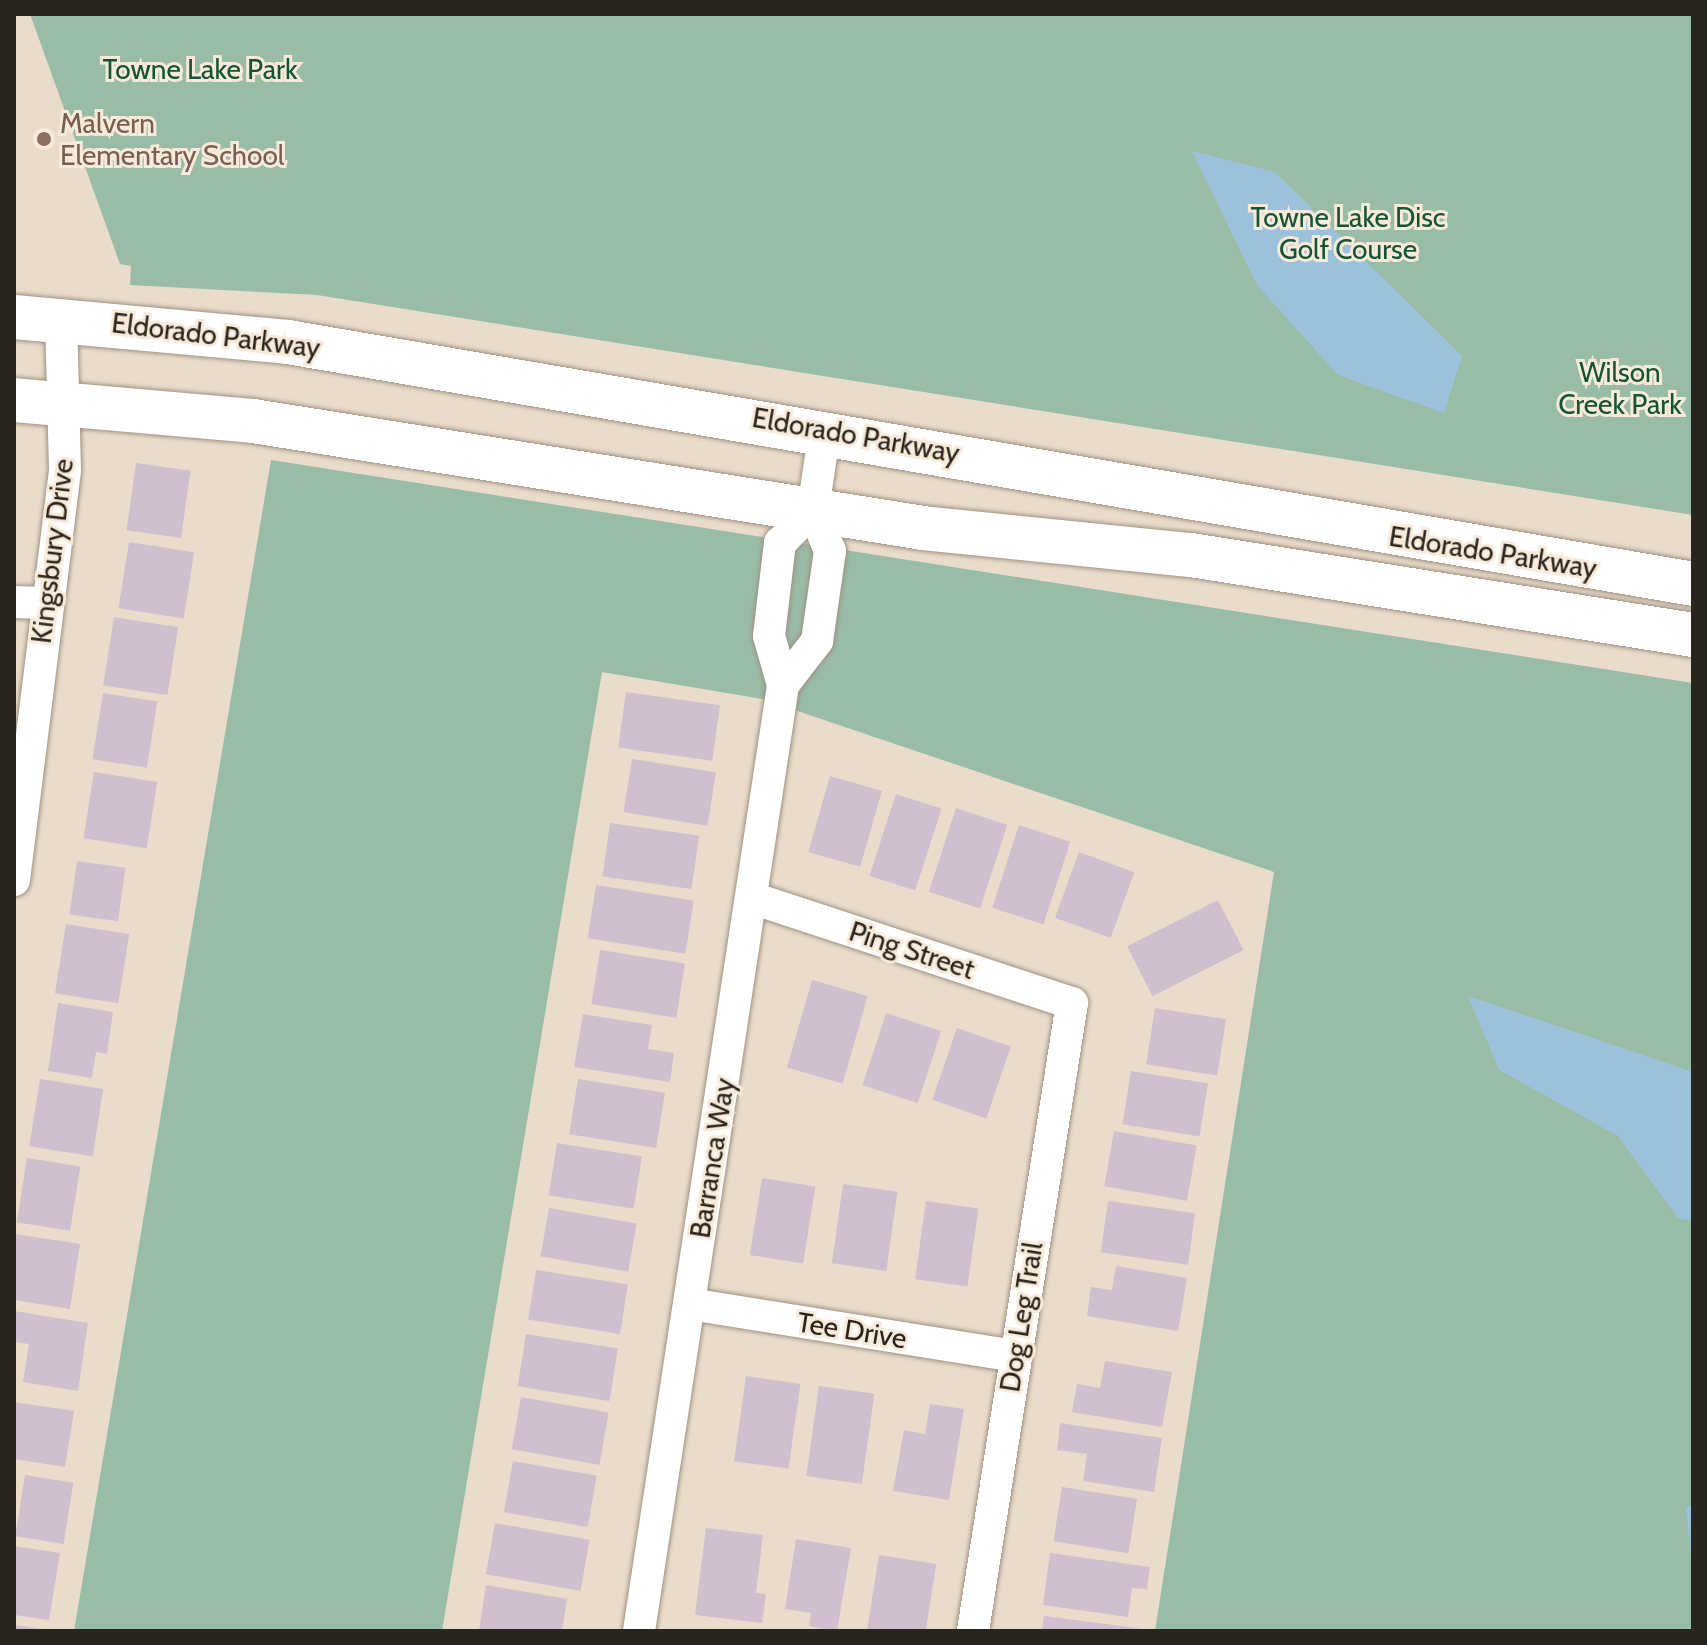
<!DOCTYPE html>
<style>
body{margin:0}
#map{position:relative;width:1707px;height:1645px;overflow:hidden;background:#eadccb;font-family:Cabin,sans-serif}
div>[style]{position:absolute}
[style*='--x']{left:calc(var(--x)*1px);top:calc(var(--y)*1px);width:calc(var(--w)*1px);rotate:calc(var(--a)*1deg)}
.green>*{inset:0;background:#99bca7}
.water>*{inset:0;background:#9cc2db}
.building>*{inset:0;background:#d0bfcf;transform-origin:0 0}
.roads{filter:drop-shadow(0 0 2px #9e9181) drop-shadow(0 0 2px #9e9181)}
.street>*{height:32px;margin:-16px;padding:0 16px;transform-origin:16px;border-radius:16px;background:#fff}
.primary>*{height:44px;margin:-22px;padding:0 22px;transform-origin:22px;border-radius:22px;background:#fff}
.dots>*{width:22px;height:22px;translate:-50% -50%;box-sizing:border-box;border:4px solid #f8ead8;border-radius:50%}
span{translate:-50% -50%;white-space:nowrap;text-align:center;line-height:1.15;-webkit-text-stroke:6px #f8ead8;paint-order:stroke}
.park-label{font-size:28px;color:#115536}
.education-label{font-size:28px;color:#785e54}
.left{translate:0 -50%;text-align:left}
.street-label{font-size:28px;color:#29241d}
.frame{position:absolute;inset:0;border:16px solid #29241d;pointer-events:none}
</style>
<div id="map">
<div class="green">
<i style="clip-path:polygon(30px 14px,1693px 14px,1693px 515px,317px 295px,130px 285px,131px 266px,120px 264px)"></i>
<i style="clip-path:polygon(271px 460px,1693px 683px,1693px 1631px,1155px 1631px,1274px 872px,762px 699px,602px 672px,442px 1631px,74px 1631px)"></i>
</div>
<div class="water">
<i style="clip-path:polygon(1192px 151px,1275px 172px,1462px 356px,1444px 413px,1338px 375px,1257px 285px)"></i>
<i style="clip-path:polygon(1468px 996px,1693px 1072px,1693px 1221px,1678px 1218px,1618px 1136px,1499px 1070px)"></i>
<i style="clip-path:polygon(1693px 1504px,1693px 1574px,1686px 1508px)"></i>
</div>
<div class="building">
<i style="left:136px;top:463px;width:55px;height:68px;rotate:8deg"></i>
<i style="left:129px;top:542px;width:66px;height:67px;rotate:9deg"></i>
<i style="left:114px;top:617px;width:65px;height:69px;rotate:9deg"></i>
<i style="left:626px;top:692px;width:95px;height:56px;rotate:8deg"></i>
<i style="left:103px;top:693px;width:55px;height:67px;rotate:9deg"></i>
<i style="left:632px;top:759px;width:85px;height:54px;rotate:9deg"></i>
<i style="left:94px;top:772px;width:64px;height:67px;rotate:9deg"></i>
<i style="left:830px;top:776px;width:54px;height:79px;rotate:16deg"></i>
<i style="left:896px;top:794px;width:48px;height:86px;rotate:18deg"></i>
<i style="left:956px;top:808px;width:54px;height:88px;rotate:18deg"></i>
<i style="left:610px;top:823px;width:90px;height:54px;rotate:8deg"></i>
<i style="left:1019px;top:825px;width:54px;height:87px;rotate:18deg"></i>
<i style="left:1079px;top:852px;width:59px;height:70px;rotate:20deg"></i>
<i style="left:77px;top:861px;width:49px;height:54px;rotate:8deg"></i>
<i style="left:596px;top:885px;width:99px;height:54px;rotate:9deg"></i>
<i style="left:1218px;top:900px;width:56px;height:102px;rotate:63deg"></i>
<i style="left:66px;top:924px;width:64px;height:70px;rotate:9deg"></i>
<i style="left:600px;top:950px;width:86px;height:55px;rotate:9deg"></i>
<i style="left:812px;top:980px;width:58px;height:91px;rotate:16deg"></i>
<i style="clip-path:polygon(58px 1003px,113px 1012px,107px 1054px,96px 1052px,92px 1078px,48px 1071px)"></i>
<i style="left:1155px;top:1008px;width:72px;height:57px;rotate:9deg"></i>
<i style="left:886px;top:1013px;width:58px;height:76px;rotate:18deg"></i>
<i style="clip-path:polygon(583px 1014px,652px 1025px,648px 1049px,674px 1053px,670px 1082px,574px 1067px)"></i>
<i style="left:957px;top:1028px;width:57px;height:76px;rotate:19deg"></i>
<i style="left:1131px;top:1071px;width:78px;height:54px;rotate:9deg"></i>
<i style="left:40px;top:1079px;width:64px;height:68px;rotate:9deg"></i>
<i style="left:578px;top:1079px;width:88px;height:56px;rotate:9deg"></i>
<i style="left:1114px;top:1131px;width:84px;height:56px;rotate:10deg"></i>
<i style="left:557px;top:1143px;width:86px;height:53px;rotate:9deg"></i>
<i style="left:27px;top:1158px;width:54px;height:65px;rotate:9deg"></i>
<i style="left:762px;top:1178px;width:54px;height:78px;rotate:9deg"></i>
<i style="left:843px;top:1184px;width:55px;height:80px;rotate:8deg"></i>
<i style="left:926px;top:1201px;width:53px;height:79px;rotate:8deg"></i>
<i style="left:1108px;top:1201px;width:88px;height:52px;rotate:8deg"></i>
<i style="left:549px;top:1208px;width:89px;height:49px;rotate:10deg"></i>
<i style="clip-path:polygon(15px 1234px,80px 1244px,70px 1309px,14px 1300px)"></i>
<i style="clip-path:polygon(1116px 1266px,1187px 1278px,1178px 1331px,1087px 1316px,1091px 1287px,1112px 1290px)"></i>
<i style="left:536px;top:1270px;width:93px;height:50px;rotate:9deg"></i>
<i style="clip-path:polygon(14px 1311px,88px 1323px,78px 1391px,23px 1382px,29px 1344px,14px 1342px)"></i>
<i style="left:526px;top:1334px;width:93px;height:53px;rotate:9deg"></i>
<i style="clip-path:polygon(1105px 1361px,1172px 1372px,1162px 1427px,1072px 1412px,1077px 1384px,1100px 1388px)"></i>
<i style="left:746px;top:1376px;width:55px;height:86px;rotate:8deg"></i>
<i style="left:819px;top:1386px;width:56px;height:91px;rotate:8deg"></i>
<i style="left:521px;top:1397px;width:89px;height:53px;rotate:10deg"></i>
<i style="clip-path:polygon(14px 1402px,74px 1411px,65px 1467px,14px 1459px)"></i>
<i style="clip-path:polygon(930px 1404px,964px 1409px,949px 1500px,893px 1491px,904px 1430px,925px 1434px)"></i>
<i style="clip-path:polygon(1060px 1423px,1162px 1438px,1154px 1492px,1083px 1481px,1087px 1454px,1057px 1450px)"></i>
<i style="left:513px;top:1461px;width:85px;height:52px;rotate:10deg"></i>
<i style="left:25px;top:1475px;width:49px;height:62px;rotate:9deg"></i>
<i style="left:1062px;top:1487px;width:76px;height:55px;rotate:9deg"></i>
<i style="left:495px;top:1523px;width:96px;height:52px;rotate:10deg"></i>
<i style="clip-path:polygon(706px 1528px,763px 1535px,756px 1593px,766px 1594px,762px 1623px,695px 1615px)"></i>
<i style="clip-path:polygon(796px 1539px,851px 1548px,837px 1631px,809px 1626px,811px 1613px,785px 1609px)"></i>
<i style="clip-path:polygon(14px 1546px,60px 1553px,49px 1620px,14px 1615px)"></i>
<i style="clip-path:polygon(1050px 1553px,1150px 1567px,1147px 1589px,1132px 1588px,1128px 1617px,1043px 1605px)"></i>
<i style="left:879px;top:1555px;width:58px;height:77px;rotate:9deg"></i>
<i style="clip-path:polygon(486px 1585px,567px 1599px,562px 1631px,479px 1631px)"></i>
<i style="clip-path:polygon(1044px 1616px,1144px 1629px,1144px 1631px,1042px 1631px)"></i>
<i style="clip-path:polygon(14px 1625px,41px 1629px,41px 1631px,14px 1631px)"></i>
</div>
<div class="roads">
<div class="street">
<i style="--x:14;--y:602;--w:31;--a:2"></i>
<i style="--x:783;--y:685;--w:56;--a:-52.3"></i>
<i style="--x:817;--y:641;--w:91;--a:-81.8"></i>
<i style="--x:830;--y:551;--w:44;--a:-112.5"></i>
<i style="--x:813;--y:510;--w:82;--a:-81.6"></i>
<i style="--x:14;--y:880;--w:413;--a:-82.9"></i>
<i style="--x:65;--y:470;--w:152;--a:-91.5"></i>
<i style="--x:752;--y:898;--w:337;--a:18.2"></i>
<i style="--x:1072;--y:1003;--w:636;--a:98.96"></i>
<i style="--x:690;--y:1304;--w:329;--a:9.1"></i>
<i style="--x:639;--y:1631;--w:957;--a:-81.34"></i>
<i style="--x:783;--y:685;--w:51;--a:-105.9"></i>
<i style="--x:769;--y:636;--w:94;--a:-83.3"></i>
<i style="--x:780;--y:543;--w:47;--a:-45"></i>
</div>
<div class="primary">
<i style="--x:14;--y:317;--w:275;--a:5.2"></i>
<i style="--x:288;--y:342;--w:1426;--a:9.77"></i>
<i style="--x:14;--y:400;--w:240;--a:5"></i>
<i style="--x:253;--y:421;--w:678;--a:9.07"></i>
<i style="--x:923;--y:528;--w:269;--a:5.8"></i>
<i style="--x:1191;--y:555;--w:508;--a:9.05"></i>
</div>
</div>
<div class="dots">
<i style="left:44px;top:139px;background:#8d6e63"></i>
</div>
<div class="park-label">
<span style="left:200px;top:69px">Towne Lake Park</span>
<span style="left:1348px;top:233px">Towne Lake Disc<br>Golf Course</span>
<span style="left:1620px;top:388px">Wilson<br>Creek Park</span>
</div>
<div class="education-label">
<span class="left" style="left:60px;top:139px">Malvern<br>Elementary School</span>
</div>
<div class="street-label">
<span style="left:216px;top:335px;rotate:7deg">Eldorado Parkway</span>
<span style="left:856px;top:435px;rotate:10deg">Eldorado Parkway</span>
<span style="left:52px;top:551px;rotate:-83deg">Kingsbury Drive</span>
<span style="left:1493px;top:552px;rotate:9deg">Eldorado Parkway</span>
<span style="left:912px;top:950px;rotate:18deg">Ping Street</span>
<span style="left:712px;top:1158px;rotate:-81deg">Barranca Way</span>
<span style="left:1021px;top:1317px;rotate:-81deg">Dog Leg Trail</span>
<span style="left:852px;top:1330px;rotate:9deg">Tee Drive</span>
</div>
<div class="frame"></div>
</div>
